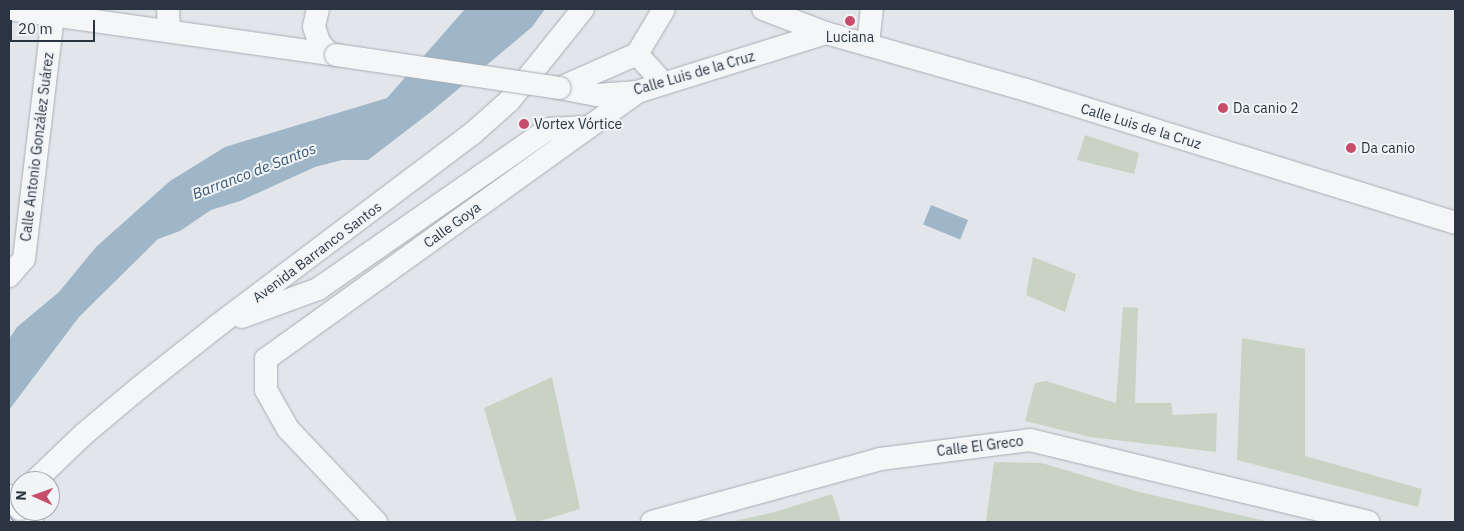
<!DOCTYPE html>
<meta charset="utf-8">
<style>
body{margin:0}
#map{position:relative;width:1464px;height:531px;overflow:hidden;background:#e2e6ea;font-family:"IBM Plex Sans",sans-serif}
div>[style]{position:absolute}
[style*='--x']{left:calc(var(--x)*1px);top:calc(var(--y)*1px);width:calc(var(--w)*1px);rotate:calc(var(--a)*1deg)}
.green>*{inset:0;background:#c9d3c3}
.water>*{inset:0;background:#9fb6c8;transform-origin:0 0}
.roads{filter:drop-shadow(0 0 1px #a7adb4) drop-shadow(0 0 1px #a7adb4)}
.minor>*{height:22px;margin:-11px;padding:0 11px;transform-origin:11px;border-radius:11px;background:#f4f6f8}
.tram>*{height:1px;margin:-0.5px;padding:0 0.5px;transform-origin:0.5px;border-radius:0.5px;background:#7c8692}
.bridges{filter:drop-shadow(0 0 1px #a7adb4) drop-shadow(0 0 1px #a7adb4)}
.minor-bridge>*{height:22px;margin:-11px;padding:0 11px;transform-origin:11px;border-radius:11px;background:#f4f6f8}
.dots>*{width:14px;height:14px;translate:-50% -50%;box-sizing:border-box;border:2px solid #f1f4f7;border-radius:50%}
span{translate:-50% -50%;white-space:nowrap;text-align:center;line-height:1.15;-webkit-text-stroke:4px #f1f4f7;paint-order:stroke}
.poi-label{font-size:14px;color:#2b3541}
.left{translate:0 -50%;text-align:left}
.street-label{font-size:14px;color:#2b3541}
.water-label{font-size:15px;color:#375673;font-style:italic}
.frame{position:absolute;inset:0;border:10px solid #2b3541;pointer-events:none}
.north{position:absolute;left:10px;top:471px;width:50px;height:50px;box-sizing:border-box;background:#f1f4f7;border:1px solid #a2a8ae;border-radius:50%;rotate:272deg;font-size:14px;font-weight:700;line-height:20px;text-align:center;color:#2b3541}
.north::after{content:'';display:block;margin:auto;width:18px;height:22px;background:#c84d6a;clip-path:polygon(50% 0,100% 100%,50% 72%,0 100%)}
.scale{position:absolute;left:10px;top:20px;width:85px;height:22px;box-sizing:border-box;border:2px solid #2b3541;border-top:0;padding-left:6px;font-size:15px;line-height:18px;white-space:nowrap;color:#2b3541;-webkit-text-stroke:4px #f1f4f7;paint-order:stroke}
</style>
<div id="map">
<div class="green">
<i style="clip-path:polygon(1085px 135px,1139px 153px,1134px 174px,1077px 160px)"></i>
<i style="clip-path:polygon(1033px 257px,1076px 274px,1065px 312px,1026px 295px)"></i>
<i style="clip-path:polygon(1123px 307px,1138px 308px,1135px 403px,1171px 403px,1173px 415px,1217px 413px,1216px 452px,1090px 437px,1025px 421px,1035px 383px,1046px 381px,1116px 403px)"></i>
<i style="clip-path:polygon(1242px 338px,1305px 349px,1305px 456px,1422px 489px,1418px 507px,1237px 460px)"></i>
<i style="clip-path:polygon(552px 377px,580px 509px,537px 522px,517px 522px,484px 408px)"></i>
<i style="clip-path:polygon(994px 462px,1042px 463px,1139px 492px,1270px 522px,986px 522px)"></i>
<i style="clip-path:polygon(832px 494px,841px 522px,730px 522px,775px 512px)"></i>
</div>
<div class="water">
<i style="clip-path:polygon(465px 9px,545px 9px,532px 27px,432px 111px,368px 160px,342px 160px,315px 167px,240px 201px,211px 210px,180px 231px,158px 239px,79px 317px,9px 410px,9px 339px,17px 327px,59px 292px,96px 247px,170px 181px,225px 147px,387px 98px)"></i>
<i style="left:931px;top:205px;width:40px;height:21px;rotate:22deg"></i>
</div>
<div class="roads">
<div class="minor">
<i style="--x:9;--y:9;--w:330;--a:8"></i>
<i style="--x:168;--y:9;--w:21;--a:87"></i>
<i style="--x:318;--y:9;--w:18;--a:103"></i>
<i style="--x:314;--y:27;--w:18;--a:71"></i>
<i style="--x:320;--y:44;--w:14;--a:45"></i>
<i style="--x:763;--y:9;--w:67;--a:20.9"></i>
<i style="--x:826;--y:33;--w:208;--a:15.9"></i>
<i style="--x:1026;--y:90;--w:449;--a:17.2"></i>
<i style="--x:868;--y:45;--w:36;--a:-84"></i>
<i style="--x:637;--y:54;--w:40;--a:48"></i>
<i style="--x:560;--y:88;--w:38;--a:11"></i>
<i style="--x:597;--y:95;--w:40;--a:-4.3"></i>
<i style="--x:637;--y:92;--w:198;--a:-17.3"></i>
<i style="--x:560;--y:88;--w:84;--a:-23.8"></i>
<i style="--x:637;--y:54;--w:52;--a:-59"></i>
<i style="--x:9;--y:276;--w:23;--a:-49"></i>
<i style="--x:24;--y:259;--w:247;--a:-83.2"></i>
<i style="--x:242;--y:317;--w:81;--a:-20.2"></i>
<i style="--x:318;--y:289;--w:280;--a:-34.8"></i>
<i style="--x:548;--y:129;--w:40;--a:-2.9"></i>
<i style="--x:35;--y:481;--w:68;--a:-43.8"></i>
<i style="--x:84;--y:434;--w:73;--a:-40"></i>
<i style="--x:140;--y:387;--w:98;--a:-38.4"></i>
<i style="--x:217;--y:326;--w:319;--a:-37"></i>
<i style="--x:472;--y:134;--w:50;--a:-41.7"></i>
<i style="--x:509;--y:101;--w:118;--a:-51.2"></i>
<i style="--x:22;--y:511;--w:15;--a:48"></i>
<i style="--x:376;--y:522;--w:128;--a:-133.4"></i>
<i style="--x:288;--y:429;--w:45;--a:-119.4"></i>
<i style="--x:266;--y:390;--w:31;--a:-90"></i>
<i style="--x:266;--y:359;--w:457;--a:-35.7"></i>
<i style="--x:652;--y:522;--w:237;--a:-15.4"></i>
<i style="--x:880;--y:459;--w:151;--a:-7.2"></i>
<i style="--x:1030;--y:440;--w:348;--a:13.6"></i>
</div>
</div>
<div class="tram">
<i style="--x:9;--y:516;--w:8;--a:50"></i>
</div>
<div class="bridges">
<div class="minor-bridge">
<i style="--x:336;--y:55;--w:226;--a:8.4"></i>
<i style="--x:9;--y:496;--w:17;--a:50"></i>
</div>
</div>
<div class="dots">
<i style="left:850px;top:21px;background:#c84d6a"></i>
<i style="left:1223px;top:108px;background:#c84d6a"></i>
<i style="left:524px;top:124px;background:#c84d6a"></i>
<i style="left:1351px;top:148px;background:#c84d6a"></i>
</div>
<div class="poi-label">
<span style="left:850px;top:37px">Luciana</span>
<span class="left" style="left:1233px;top:108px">Da canio 2</span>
<span class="left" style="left:534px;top:124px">Vortex Vórtice</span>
<span class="left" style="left:1361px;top:148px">Da canio</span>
</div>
<div class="street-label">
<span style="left:694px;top:73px;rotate:-16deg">Calle Luis de la Cruz</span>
<span style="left:1141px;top:126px;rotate:17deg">Calle Luis de la Cruz</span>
<span style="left:37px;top:147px;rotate:-83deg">Calle Antonio González Suárez</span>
<span style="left:452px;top:225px;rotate:-36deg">Calle Goya</span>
<span style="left:317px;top:252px;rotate:-37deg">Avenida Barranco Santos</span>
<span style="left:980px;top:446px;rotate:-7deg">Calle El Greco</span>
</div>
<div class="water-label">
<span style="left:254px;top:171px;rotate:-21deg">Barranco de Santos</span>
</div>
<div class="frame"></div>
<div class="north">N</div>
<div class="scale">20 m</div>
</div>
